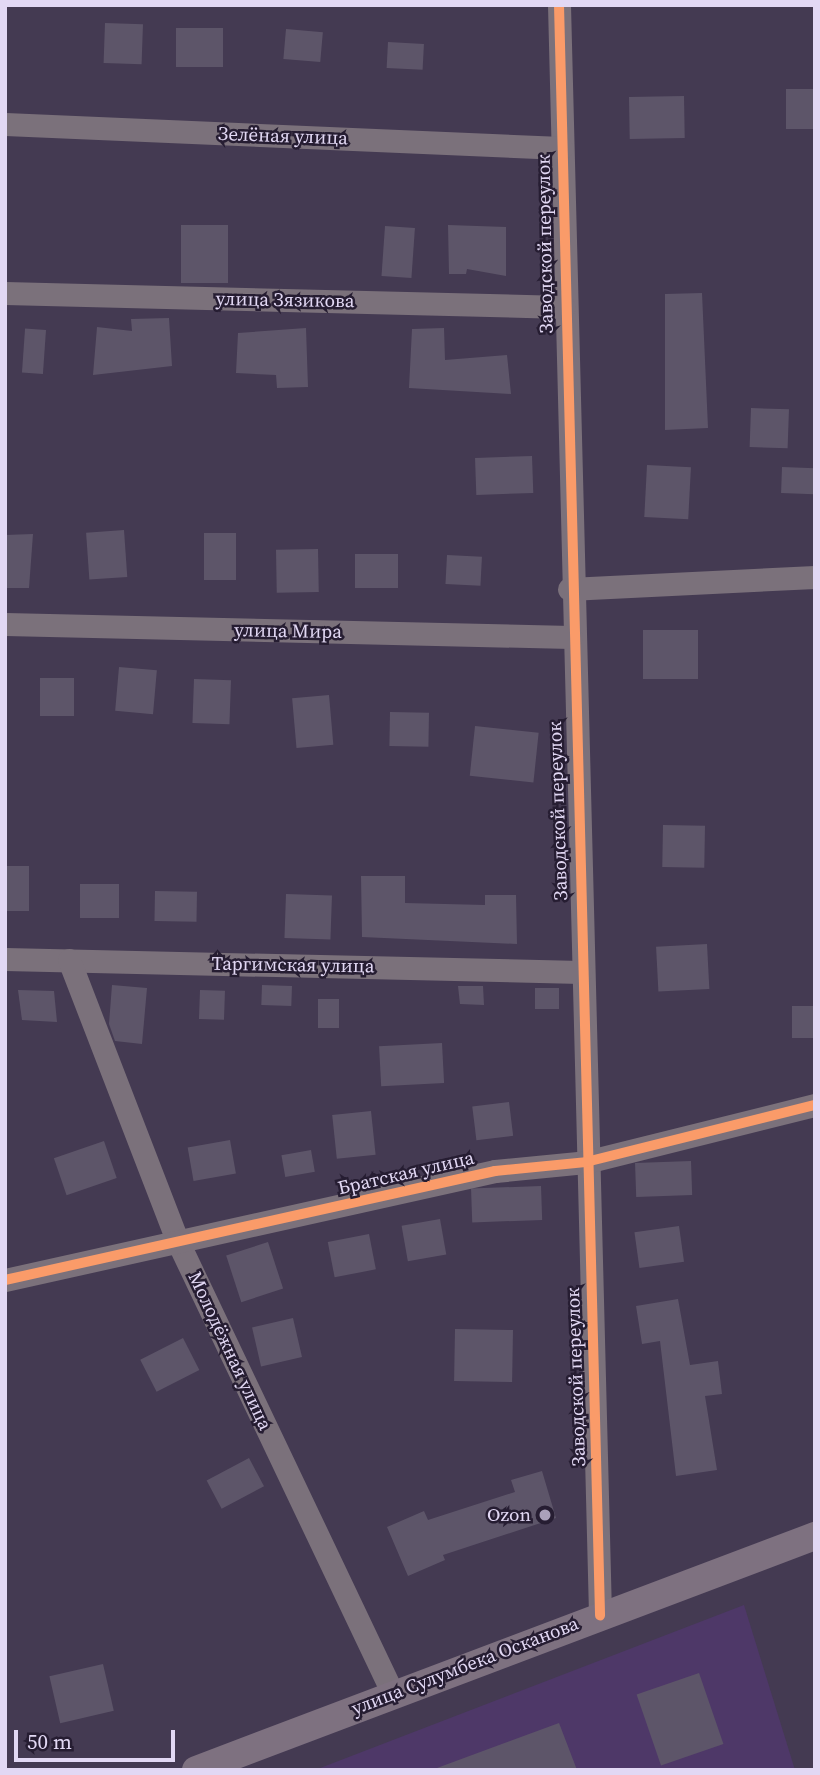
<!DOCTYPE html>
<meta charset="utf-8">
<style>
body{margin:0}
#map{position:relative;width:820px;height:1775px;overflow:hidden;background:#443a52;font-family:"Source Serif 4",serif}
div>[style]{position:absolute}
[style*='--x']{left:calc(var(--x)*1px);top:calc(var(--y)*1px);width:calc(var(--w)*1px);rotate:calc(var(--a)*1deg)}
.built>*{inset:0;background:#4e3868}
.building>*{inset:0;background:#5d5569;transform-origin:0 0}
.minor>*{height:23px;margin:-11.5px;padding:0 11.5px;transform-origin:11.5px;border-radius:11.5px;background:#7b717b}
.major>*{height:28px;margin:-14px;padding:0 14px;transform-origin:14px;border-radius:14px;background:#7e7180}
.cycleway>*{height:10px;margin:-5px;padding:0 5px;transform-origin:5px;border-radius:5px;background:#fa9b69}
.dots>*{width:19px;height:19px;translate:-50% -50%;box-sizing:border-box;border:4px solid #261d32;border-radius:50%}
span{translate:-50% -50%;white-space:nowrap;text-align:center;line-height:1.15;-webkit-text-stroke:5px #261d32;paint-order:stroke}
.street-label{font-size:19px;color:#e2d8f4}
.poi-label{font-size:19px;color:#e2d8f4}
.right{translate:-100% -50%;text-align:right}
.frame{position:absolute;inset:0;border:7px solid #e2d8f4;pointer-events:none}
.scale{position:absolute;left:14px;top:1730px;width:161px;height:32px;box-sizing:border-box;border:4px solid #e2d8f4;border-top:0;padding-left:9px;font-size:21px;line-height:24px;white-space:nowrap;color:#e2d8f4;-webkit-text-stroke:5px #261d32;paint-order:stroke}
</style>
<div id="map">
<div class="built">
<i style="clip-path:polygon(744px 1605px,795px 1770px,315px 1770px)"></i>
</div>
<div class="building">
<i style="left:105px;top:23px;width:38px;height:40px;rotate:2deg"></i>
<i style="left:223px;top:28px;width:39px;height:47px;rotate:90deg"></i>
<i style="left:286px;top:29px;width:37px;height:30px;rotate:5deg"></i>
<i style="left:388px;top:42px;width:36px;height:26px;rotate:3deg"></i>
<i style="left:815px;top:89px;width:40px;height:29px;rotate:90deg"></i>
<i style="left:684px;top:96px;width:42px;height:55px;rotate:89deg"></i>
<i style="left:181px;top:225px;width:47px;height:58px"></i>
<i style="clip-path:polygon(448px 225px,506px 227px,506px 276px,467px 269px,466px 274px,449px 274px)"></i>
<i style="left:385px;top:226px;width:30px;height:50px;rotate:4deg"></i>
<i style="clip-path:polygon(702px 293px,708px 428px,665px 430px,665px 294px)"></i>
<i style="clip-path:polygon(169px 318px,172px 366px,93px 375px,97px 327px,132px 331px,131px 319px)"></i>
<i style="clip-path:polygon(306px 328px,308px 387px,277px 388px,276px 375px,236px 373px,238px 333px)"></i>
<i style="clip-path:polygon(444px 328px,445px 360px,507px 355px,511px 394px,409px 388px,412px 329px)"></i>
<i style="left:46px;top:330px;width:44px;height:21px;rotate:94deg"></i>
<i style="left:751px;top:408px;width:38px;height:39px;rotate:2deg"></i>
<i style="left:532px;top:456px;width:37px;height:57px;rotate:88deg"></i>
<i style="left:647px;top:465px;width:44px;height:52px;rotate:3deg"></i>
<i style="left:782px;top:467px;width:33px;height:26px;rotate:2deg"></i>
<i style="left:124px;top:530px;width:47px;height:38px;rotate:86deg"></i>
<i style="left:204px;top:533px;width:32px;height:47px"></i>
<i style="clip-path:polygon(33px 534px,29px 588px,5px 588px,5px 535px)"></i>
<i style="left:318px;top:549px;width:43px;height:42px;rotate:89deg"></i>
<i style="left:355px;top:554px;width:43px;height:34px"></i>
<i style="left:447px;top:555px;width:35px;height:29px;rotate:3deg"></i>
<i style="left:698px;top:630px;width:49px;height:55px;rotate:90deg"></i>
<i style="left:119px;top:667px;width:38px;height:44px;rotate:5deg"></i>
<i style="left:40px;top:678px;width:34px;height:38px"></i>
<i style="left:194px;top:679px;width:37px;height:44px;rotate:2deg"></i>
<i style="left:329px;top:695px;width:50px;height:37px;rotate:85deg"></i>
<i style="left:390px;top:712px;width:39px;height:34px;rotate:1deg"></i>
<i style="left:475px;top:726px;width:64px;height:50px;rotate:6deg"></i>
<i style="left:663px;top:825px;width:42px;height:42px;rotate:1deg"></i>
<i style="left:5px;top:866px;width:24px;height:45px"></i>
<i style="clip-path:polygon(361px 876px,405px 876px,405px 903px,485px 905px,485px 895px,516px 895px,517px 944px,362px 937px)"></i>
<i style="left:119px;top:884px;width:34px;height:39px;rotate:90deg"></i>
<i style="left:155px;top:891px;width:42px;height:30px;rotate:1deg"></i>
<i style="left:286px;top:894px;width:46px;height:44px;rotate:2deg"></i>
<i style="left:707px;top:944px;width:45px;height:51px;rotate:87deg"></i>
<i style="clip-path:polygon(112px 985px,147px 988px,142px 1044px,115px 1041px,109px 1024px)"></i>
<i style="left:262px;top:985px;width:30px;height:20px;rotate:2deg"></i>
<i style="clip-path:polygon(458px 986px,483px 986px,484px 1005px,460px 1004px)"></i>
<i style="left:535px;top:988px;width:24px;height:21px"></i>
<i style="clip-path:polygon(18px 990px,54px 991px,57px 1022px,22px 1020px)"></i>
<i style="left:200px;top:990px;width:25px;height:29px;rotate:2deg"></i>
<i style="left:318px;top:999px;width:21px;height:29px"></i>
<i style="left:815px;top:1006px;width:32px;height:23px;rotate:90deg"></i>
<i style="left:442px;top:1043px;width:40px;height:63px;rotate:87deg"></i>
<i style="left:509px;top:1102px;width:34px;height:37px;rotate:83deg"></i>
<i style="left:371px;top:1111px;width:44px;height:39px;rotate:84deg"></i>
<i style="left:230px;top:1140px;width:34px;height:43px;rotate:80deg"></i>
<i style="left:104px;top:1141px;width:39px;height:53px;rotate:71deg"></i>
<i style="left:311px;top:1150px;width:22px;height:30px;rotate:80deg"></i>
<i style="left:691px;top:1161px;width:34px;height:56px;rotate:88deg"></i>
<i style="left:541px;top:1186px;width:34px;height:70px;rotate:88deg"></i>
<i style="left:440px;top:1219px;width:36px;height:39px;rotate:80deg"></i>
<i style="left:679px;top:1226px;width:36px;height:45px;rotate:82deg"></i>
<i style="left:369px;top:1234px;width:36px;height:42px;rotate:79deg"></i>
<i style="left:268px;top:1242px;width:49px;height:44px;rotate:72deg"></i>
<i style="clip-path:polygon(678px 1299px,690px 1365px,718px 1361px,722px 1394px,705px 1396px,717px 1470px,676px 1476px,660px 1341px,642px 1344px,636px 1306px)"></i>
<i style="left:293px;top:1318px;width:40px;height:42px;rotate:77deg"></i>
<i style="left:513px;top:1330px;width:52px;height:58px;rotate:91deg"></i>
<i style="left:183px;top:1338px;width:36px;height:48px;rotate:63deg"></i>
<i style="left:249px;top:1458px;width:32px;height:48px;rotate:62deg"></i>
<i style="clip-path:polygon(542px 1471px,556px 1518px,443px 1555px,445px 1560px,408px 1576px,387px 1527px,424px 1511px,428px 1520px,515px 1492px,511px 1480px)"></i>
<i style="left:103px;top:1664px;width:48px;height:55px;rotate:77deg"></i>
<i style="left:699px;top:1673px;width:75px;height:66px;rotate:71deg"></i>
<i style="clip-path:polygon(559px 1723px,577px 1770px,437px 1770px,437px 1768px)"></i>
</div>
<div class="minor">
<i style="--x:559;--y:5;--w:1611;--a:88.54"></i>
<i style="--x:5;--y:124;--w:557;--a:2.47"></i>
<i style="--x:5;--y:293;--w:559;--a:1.43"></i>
<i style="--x:569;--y:589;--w:246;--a:-2.8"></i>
<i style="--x:5;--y:624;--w:566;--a:1.32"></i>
<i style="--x:5;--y:959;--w:576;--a:1.29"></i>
<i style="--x:69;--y:960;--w:302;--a:68.9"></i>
<i style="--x:178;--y:1242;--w:501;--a:64.56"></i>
<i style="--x:5;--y:1280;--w:502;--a:-12.54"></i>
<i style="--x:495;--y:1171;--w:91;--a:-5.6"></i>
<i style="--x:586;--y:1162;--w:236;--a:-14"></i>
</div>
<div class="major">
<i style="--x:196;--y:1770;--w:662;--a:-20.71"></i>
</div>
<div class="cycleway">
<i style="--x:559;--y:5;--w:1611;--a:88.54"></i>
<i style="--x:5;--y:1280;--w:502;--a:-12.54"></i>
<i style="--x:495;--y:1171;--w:91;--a:-5.6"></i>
<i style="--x:586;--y:1162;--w:236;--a:-14"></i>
</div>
<div class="dots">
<i style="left:545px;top:1515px;background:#aba1bb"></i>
</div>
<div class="street-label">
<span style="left:283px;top:136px;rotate:2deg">Зелёная улица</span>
<span style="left:545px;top:244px;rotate:-91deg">Заводской переулок</span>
<span style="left:285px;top:300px;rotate:1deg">улица Зязикова</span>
<span style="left:288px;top:631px;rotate:1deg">улица Мира</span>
<span style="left:558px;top:811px;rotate:-92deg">Заводской переулок</span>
<span style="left:293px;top:965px;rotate:1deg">Таргимская улица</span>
<span style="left:406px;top:1173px;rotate:-13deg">Братская улица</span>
<span style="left:230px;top:1351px;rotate:65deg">Молодёжная улица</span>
<span style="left:576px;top:1377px;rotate:-92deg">Заводской переулок</span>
<span style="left:465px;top:1666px;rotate:-21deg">улица Сулумбека Осканова</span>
</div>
<div class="poi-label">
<span class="right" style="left:531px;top:1515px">Ozon</span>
</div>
<div class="frame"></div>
<div class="scale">50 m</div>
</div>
